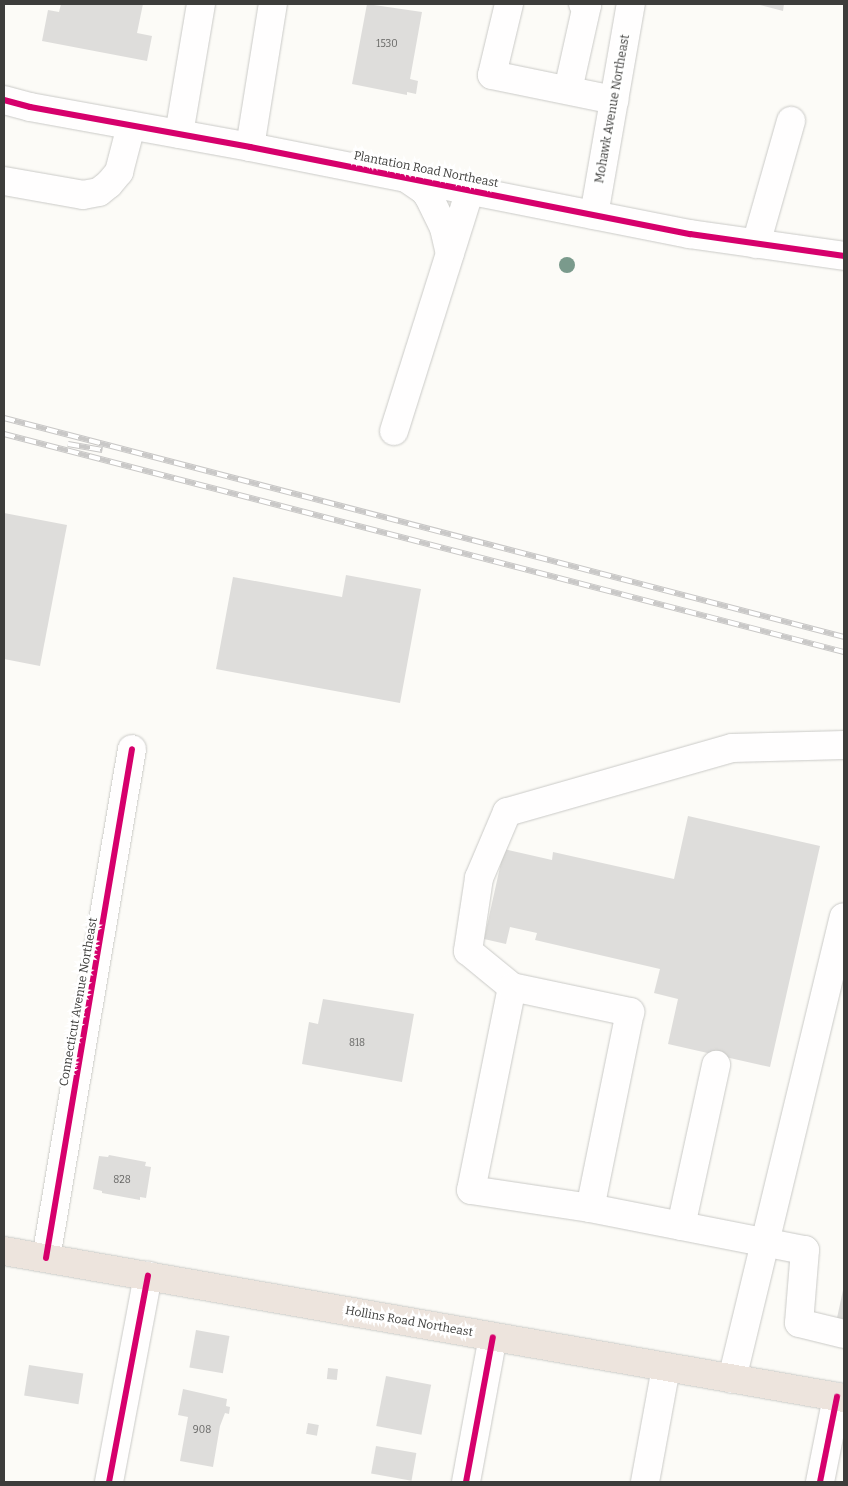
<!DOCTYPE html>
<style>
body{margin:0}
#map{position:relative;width:848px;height:1486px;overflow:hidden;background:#fcfbf7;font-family:Bitter,serif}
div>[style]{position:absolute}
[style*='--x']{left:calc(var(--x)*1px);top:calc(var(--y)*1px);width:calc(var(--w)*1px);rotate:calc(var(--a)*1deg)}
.building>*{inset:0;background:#dedddb;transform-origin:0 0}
.roads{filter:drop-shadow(0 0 1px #cacac7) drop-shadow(0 0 1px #cacac7)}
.minor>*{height:28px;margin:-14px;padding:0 14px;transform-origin:14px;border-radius:14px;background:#fffefe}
.major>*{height:28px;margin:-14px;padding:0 14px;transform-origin:14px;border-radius:14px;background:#ede4dd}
.rail>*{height:5.5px;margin-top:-2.75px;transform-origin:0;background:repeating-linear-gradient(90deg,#fff 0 11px,#c9c8c7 0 22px);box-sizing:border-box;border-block:1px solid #c9c8c7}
.cycleway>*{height:6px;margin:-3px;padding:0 3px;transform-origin:3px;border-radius:3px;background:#d6006c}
.trees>*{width:16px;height:16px;margin:-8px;border-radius:50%;background:#7a9a8c}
span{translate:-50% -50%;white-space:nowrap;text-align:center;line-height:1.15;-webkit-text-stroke:5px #fff;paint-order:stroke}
.number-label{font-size:10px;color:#656563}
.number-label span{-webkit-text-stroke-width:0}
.street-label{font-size:12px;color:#3d3d3b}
.frame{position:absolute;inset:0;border:5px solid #3d3d3b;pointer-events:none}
</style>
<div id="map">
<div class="building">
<i style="clip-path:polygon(61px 4px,143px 4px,137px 33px,152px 36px,147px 61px,42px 41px,48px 10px,59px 12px)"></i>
<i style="clip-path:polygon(367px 4px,422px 12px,410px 79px,418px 81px,416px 94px,407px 92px,407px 95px,352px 84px)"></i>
<i style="clip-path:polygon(756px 4px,784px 4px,783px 11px)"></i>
<i style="clip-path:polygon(4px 513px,67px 525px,40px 666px,4px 659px)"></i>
<i style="clip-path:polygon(346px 575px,421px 589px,400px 703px,216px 669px,233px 577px,342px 597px)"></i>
<i style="clip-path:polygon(688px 816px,820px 846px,770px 1067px,668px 1044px,678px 999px,654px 993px,660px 969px,535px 940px,537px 933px,510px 927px,506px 944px,484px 939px,504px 849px,552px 860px,553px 852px,674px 879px)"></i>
<i style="clip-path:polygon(323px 999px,414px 1014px,402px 1082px,302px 1064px,309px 1022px,318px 1024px)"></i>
<i style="clip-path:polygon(109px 1155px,146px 1162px,145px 1166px,151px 1167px,146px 1198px,140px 1197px,140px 1200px,102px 1193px,102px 1191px,93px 1189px,99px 1156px,108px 1157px)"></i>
<i style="clip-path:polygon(843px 1290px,844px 1290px,844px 1320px,837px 1318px)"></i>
<i style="left:196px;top:1330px;width:34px;height:38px;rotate:10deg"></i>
<i style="left:29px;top:1365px;width:55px;height:31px;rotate:9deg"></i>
<i style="left:328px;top:1368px;width:10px;height:11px;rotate:6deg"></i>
<i style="left:386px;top:1376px;width:46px;height:51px;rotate:11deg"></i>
<i style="clip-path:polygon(183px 1389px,227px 1399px,226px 1406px,230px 1407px,229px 1414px,225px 1413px,220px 1426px,213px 1467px,180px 1461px,188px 1417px,178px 1415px)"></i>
<i style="left:308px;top:1423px;width:11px;height:11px;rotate:10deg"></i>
<i style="left:376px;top:1446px;width:41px;height:28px;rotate:10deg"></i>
</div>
<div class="roads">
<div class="minor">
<i style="--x:509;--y:4;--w:73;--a:103.5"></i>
<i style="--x:492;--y:75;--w:125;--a:11.6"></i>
<i style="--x:568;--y:90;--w:87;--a:-77.4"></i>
<i style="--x:587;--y:5;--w:4;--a:-166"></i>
<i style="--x:4;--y:100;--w:27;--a:15"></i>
<i style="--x:30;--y:107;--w:224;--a:10.3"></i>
<i style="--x:250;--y:147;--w:449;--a:11.2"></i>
<i style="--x:690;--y:234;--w:156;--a:8.1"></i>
<i style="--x:179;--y:134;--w:132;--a:-80.4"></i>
<i style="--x:250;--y:147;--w:145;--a:-80.9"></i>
<i style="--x:406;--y:178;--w:22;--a:34"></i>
<i style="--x:424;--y:190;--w:9;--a:54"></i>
<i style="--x:429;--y:197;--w:34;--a:64"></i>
<i style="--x:444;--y:228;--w:26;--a:77"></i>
<i style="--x:4;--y:181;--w:80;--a:10"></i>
<i style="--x:83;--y:195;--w:16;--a:-11"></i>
<i style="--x:99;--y:192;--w:13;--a:-39"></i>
<i style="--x:109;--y:184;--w:16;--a:-50"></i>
<i style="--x:119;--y:172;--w:48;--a:-75.4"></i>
<i style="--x:594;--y:215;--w:214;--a:-80.1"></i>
<i style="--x:756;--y:244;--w:128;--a:-74.1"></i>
<i style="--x:394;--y:431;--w:253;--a:-72.5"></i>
<i style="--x:844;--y:745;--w:112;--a:178.5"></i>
<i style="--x:732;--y:748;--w:234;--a:164.1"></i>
<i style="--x:507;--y:812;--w:72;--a:113"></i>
<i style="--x:479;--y:878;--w:74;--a:98.6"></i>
<i style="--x:468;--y:951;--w:57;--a:39.3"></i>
<i style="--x:512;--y:987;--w:207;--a:101.4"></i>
<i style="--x:471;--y:1190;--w:120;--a:8.6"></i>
<i style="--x:590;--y:1208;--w:219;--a:11.1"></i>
<i style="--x:805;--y:1250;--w:73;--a:94.7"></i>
<i style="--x:799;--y:1323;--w:46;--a:13.7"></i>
<i style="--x:512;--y:987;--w:121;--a:12"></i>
<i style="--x:630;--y:1012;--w:200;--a:101.5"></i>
<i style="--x:681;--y:1226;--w:165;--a:-77.7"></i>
<i style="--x:46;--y:1258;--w:516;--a:-80.41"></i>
<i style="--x:732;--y:1379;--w:475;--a:-76.4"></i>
<i style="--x:109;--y:1482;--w:210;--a:-79.3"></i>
<i style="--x:466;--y:1482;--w:147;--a:-79.5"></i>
<i style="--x:645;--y:1482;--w:116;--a:-79.6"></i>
<i style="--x:820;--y:1482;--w:87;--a:-78.7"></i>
</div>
<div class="major">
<i style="--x:4;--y:1251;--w:853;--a:9.93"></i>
</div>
</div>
<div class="rail">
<i style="--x:4;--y:418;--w:868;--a:14.61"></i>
<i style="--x:4;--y:434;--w:868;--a:14.55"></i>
<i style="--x:68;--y:444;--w:35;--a:10"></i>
</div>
<div class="cycleway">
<i style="--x:4;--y:100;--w:27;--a:15"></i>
<i style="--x:30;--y:107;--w:224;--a:10.3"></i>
<i style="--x:250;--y:147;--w:449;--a:11.2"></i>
<i style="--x:690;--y:234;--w:156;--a:8.1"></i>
<i style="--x:46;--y:1258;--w:516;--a:-80.41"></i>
<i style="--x:109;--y:1482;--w:210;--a:-79.3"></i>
<i style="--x:466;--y:1482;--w:147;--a:-79.5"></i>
<i style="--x:820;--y:1482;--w:87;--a:-78.7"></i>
</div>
<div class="trees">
<i style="left:567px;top:265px"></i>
</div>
<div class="number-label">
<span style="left:387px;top:45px">1530</span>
<span style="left:357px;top:1044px">818</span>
<span style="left:122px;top:1181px">828</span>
<span style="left:202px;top:1431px">908</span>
</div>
<div class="street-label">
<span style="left:613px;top:109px;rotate:-80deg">Mohawk Avenue Northeast</span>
<span style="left:426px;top:170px;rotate:11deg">Plantation Road Northeast</span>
<span style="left:79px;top:1002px;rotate:-80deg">Connecticut Avenue Northeast</span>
<span style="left:409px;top:1322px;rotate:10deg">Hollins Road Northeast</span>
</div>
<div class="frame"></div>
</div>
